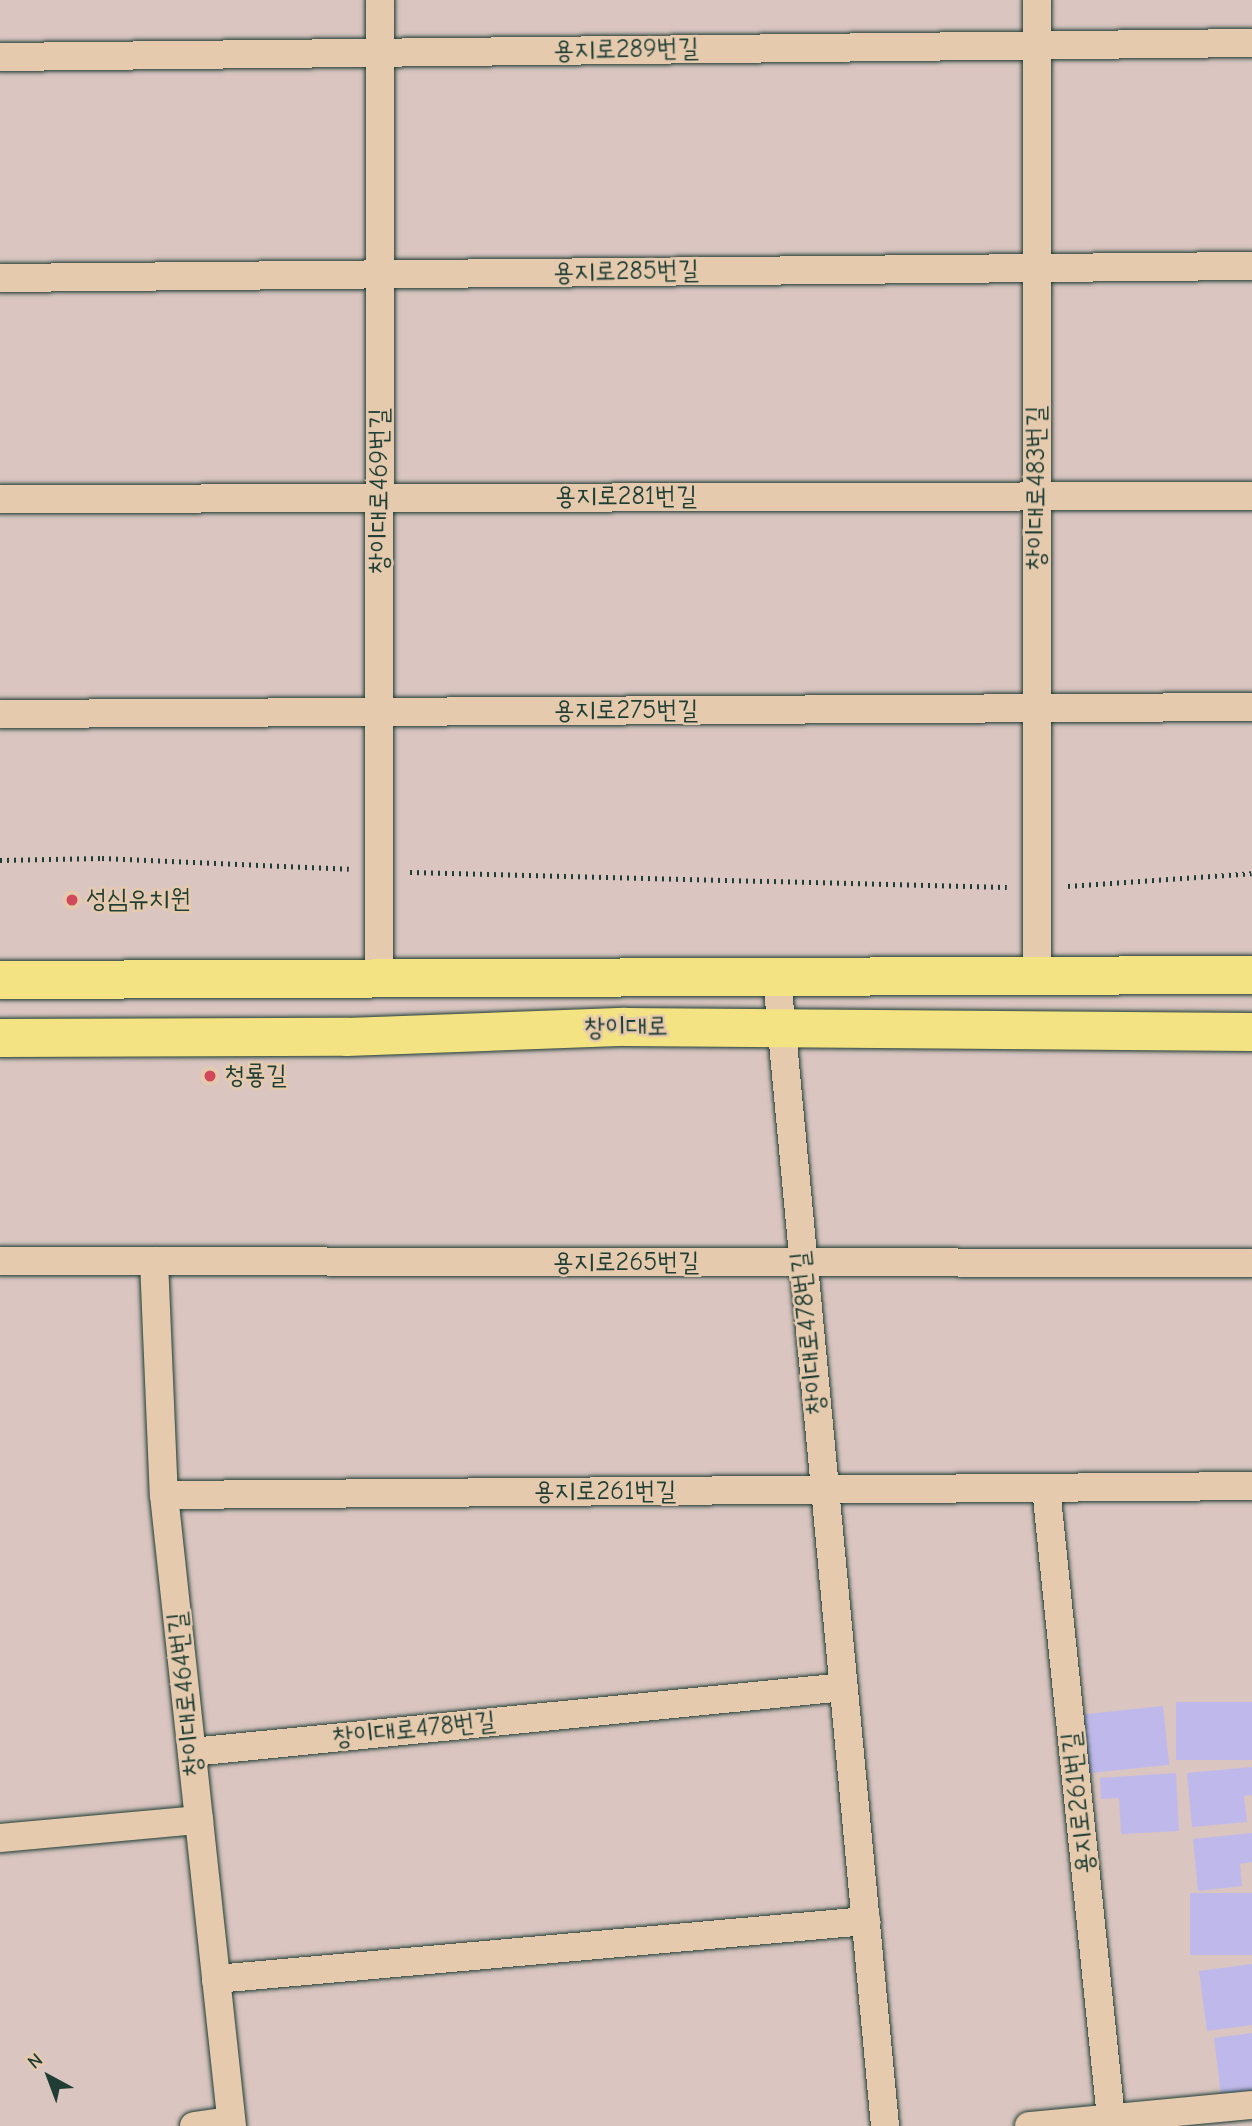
<!DOCTYPE html>
<meta charset="utf-8">
<style>
body{margin:0}
#map{position:relative;width:1252px;height:2126px;overflow:hidden;background:#dac5c0;font-family:"Comic Neue","Poor Story",sans-serif}
div>[style]{position:absolute}
[style*='--x']{left:calc(var(--x)*1px);top:calc(var(--y)*1px);width:calc(var(--w)*1px);rotate:calc(var(--a)*1deg)}
.building>*{inset:0;background:#bfb9eb;transform-origin:0 0}
.path>*{height:4.5px;margin-top:-2.25px;transform-origin:0;background:repeating-linear-gradient(90deg,#1f3d34 0 2px,transparent 0 7px)}
.roads{filter:drop-shadow(0 0 2px #1f3d34) drop-shadow(0 0 2px #1f3d34)}
.minor>*{height:28px;margin:-14px;padding:0 14px;transform-origin:14px;border-radius:14px;background:#e5caad}
.primary>*{height:38px;margin:-19px;padding:0 19px;transform-origin:19px;border-radius:19px;background:#f4e382}
.dots>*{width:19px;height:19px;translate:-50% -50%;box-sizing:border-box;border:4px solid #e5caad;border-radius:50%}
span{translate:-50% -50%;white-space:nowrap;text-align:center;line-height:1.15;-webkit-text-stroke:5px #e5caad;paint-order:stroke}
.street-label{font-size:26px;color:#1f3d34}
.poi-label{font-size:26px;color:#1f3d34}
.left{translate:0 -50%;text-align:left}
.north{position:absolute;left:14px;top:2042px;width:70px;height:70px;-webkit-text-stroke:5px #e5caad;paint-order:stroke;rotate:319deg;font-size:19px;font-weight:700;line-height:28px;text-align:center;color:#1f3d34}
.north::after{content:'';display:block;margin:auto;width:24px;height:32px;background:#1f3d34;clip-path:polygon(50% 0,100% 100%,50% 72%,0 100%)}
</style>
<div id="map">
<div class="building">
<i style="left:1252px;top:1702px;width:58px;height:76px;rotate:90deg"></i>
<i style="left:1163px;top:1706px;width:59px;height:81px;rotate:84deg"></i>
<i style="clip-path:polygon(1252px 1767px,1252px 1795px,1244px 1796px,1247px 1822px,1192px 1827px,1187px 1773px)"></i>
<i style="clip-path:polygon(1176px 1773px,1179px 1831px,1121px 1834px,1119px 1798px,1101px 1799px,1100px 1778px)"></i>
<i style="clip-path:polygon(1252px 1833px,1252px 1862px,1240px 1864px,1242px 1886px,1198px 1891px,1193px 1839px)"></i>
<i style="left:1252px;top:1893px;width:62px;height:62px;rotate:90deg"></i>
<i style="clip-path:polygon(1252px 1964px,1252px 2025px,1207px 2031px,1199px 1971px)"></i>
<i style="clip-path:polygon(1252px 2033px,1252px 2091px,1221px 2095px,1214px 2038px)"></i>
</div>
<div class="path">
<i style="--x:0;--y:860;--w:102;--a:-1.1"></i>
<i style="--x:102;--y:858;--w:247;--a:2.5"></i>
<i style="--x:410;--y:872;--w:597;--a:1.44"></i>
<i style="--x:1068;--y:886;--w:184;--a:-4"></i>
</div>
<div class="roads">
<div class="minor">
<i style="--x:1037;--y:0;--w:976;--a:90"></i>
<i style="--x:0;--y:57;--w:1252;--a:-0.64"></i>
<i style="--x:0;--y:278;--w:1252;--a:-0.55"></i>
<i style="--x:0;--y:499;--w:1252;--a:-0.14"></i>
<i style="--x:0;--y:714;--w:1252;--a:-0.32"></i>
<i style="--x:777;--y:979;--w:1152;--a:84.62"></i>
<i style="--x:379;--y:981;--w:981;--a:-89.94"></i>
<i style="--x:0;--y:1261;--w:1252;--a:0.09"></i>
<i style="--x:154;--y:1261;--w:234;--a:87.6"></i>
<i style="--x:164;--y:1495;--w:635;--a:83.85"></i>
<i style="--x:1046;--y:1488;--w:633;--a:84.11"></i>
<i style="--x:164;--y:1495;--w:1088;--a:-0.47"></i>
<i style="--x:192;--y:1752;--w:655;--a:-5.69"></i>
<i style="--x:0;--y:1838;--w:200;--a:-5.2"></i>
<i style="--x:216;--y:1979;--w:653;--a:-5.1"></i>
<i style="--x:194;--y:2126;--w:37;--a:-8"></i>
<i style="--x:1029;--y:2126;--w:224;--a:-5.4"></i>
</div>
<div class="primary">
<i style="--x:0;--y:980;--w:1252;--a:-0.23"></i>
<i style="--x:0;--y:1038;--w:347;--a:-0.2"></i>
<i style="--x:347;--y:1037;--w:278;--a:-2.1"></i>
<i style="--x:625;--y:1027;--w:627;--a:0.46"></i>
</div>
</div>
<div class="dots">
<i style="left:72px;top:900px;background:#d1495b"></i>
<i style="left:210px;top:1076px;background:#d1495b"></i>
</div>
<div class="street-label">
<span style="left:626px;top:50px;rotate:-1deg">용지로289번길</span>
<span style="left:626px;top:272px;rotate:-1deg">용지로285번길</span>
<span style="left:1037px;top:488px;rotate:-90deg">창이대로483번길</span>
<span style="left:380px;top:491px;rotate:-90deg">창이대로469번길</span>
<span style="left:626px;top:497px">용지로281번길</span>
<span style="left:626px;top:711px">용지로275번길</span>
<span style="left:626px;top:1028px;rotate:-1deg">창이대로</span>
<span style="left:626px;top:1263px">용지로265번길</span>
<span style="left:809px;top:1333px;rotate:-96deg">창이대로478번길</span>
<span style="left:605px;top:1492px">용지로261번길</span>
<span style="left:186px;top:1694px;rotate:-96deg">창이대로464번길</span>
<span style="left:414px;top:1730px;rotate:-6deg">창이대로478번길</span>
<span style="left:1079px;top:1803px;rotate:-96deg">용지로261번길</span>
</div>
<div class="poi-label">
<span class="left" style="left:86px;top:900px">성심유치원</span>
<span class="left" style="left:224px;top:1076px">청룡길</span>
</div>
<div class="north">N</div>
</div>
